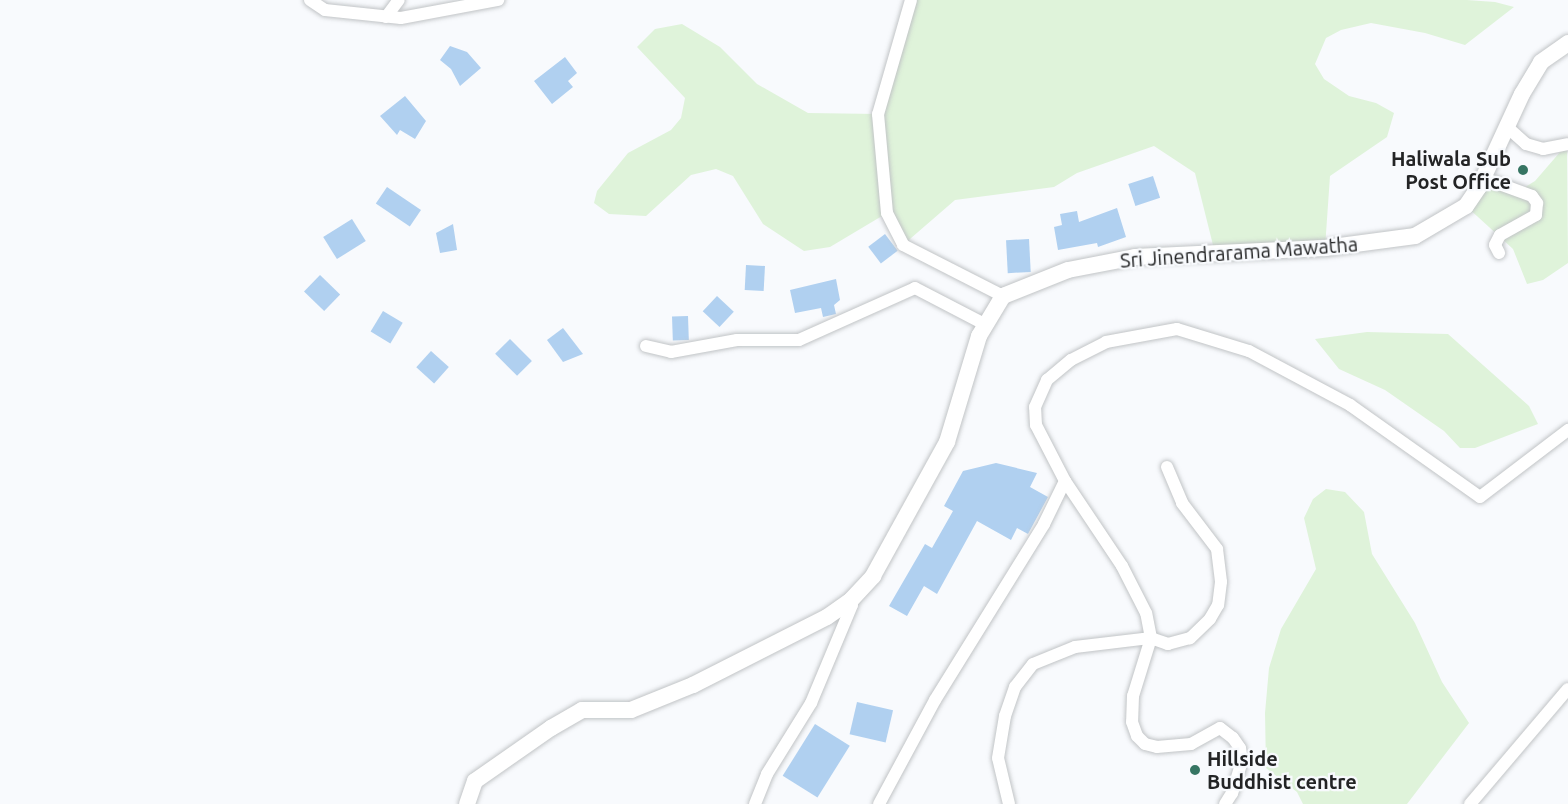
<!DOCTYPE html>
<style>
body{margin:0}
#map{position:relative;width:1568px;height:804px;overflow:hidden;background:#f8fafd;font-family:Ubuntu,sans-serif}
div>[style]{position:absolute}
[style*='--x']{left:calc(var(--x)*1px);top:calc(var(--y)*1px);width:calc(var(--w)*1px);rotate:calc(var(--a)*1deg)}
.green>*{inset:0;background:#dff3da}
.building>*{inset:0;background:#b0d0f0;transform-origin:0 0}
.roads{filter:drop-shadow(0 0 2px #c1c4c6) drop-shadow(0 0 2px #c1c4c6)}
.minor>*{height:12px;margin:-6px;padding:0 6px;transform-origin:6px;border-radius:6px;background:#fff}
.secondary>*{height:16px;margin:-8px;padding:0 8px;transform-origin:8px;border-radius:8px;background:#fff}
.dots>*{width:16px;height:16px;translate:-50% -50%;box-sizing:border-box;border:3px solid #f8fafd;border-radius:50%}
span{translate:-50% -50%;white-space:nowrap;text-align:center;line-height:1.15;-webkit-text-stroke:4.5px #f8fafd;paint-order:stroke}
.poi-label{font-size:20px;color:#232425;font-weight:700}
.right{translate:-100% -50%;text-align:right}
.left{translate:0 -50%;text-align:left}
.street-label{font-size:20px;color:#232425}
</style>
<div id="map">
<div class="green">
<i style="clip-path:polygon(911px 0,1467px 0,1495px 2px,1514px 7px,1465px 45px,1425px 33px,1371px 23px,1341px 30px,1326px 38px,1315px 64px,1324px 79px,1349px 96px,1376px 103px,1394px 113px,1387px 137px,1330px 176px,1325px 248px,1215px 253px,1195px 173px,1154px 146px,1077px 173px,1054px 187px,955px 200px,903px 245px,887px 213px,830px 247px,804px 251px,763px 224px,733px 176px,716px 169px,691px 175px,646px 216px,609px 214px,594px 203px,597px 191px,628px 153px,671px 130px,681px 118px,685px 98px,637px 47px,655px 29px,682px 24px,720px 47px,757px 84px,808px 113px,878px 114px)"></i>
<i style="clip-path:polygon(1567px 144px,1568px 263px,1543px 280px,1527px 284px,1513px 249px,1466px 206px,1483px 178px,1522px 189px,1535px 181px)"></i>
<i style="clip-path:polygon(1367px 332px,1448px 334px,1529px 406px,1538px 424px,1475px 448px,1460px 448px,1444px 431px,1385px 390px,1339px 369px,1315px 339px)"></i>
<i style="clip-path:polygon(1326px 489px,1345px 492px,1364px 512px,1372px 554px,1415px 623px,1442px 682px,1469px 723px,1407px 804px,1303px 804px,1297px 792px,1266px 768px,1265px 713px,1269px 668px,1281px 629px,1316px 569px,1304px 518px,1313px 499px)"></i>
</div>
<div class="building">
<i style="clip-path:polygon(450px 46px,467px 52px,481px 68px,460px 86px,451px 69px,440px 60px)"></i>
<i style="clip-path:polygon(565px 57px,577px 73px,568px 81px,573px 87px,552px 104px,534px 81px)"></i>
<i style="clip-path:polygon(405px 96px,426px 121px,415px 139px,400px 130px,397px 135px,380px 116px)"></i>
<i style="left:1153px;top:176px;width:23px;height:26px;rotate:72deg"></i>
<i style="left:387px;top:187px;width:41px;height:20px;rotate:34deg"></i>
<i style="clip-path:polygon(1117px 208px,1126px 237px,1098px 247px,1097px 243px,1058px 250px,1054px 227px,1062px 225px,1060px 214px,1077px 211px,1079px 222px)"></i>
<i style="left:352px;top:219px;width:26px;height:34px;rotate:58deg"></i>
<i style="clip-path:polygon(453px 224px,457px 250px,440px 253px,436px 233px)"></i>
<i style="left:885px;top:234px;width:21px;height:21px;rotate:53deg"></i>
<i style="left:1029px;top:239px;width:33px;height:23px;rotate:87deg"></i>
<i style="left:746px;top:265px;width:19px;height:25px;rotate:3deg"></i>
<i style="left:320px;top:275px;width:28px;height:23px;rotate:44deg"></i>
<i style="clip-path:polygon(836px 279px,840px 300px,834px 305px,836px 314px,823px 317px,821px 308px,795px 313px,790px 290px)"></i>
<i style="left:717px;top:296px;width:23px;height:21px;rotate:43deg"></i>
<i style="left:383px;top:311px;width:23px;height:24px;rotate:31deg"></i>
<i style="left:688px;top:316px;width:24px;height:16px;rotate:88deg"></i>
<i style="clip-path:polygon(563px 328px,583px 354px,563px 362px,547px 340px)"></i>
<i style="left:510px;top:339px;width:31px;height:21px;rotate:45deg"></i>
<i style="left:431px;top:351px;width:24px;height:22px;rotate:42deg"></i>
<i style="clip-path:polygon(996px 463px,1037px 473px,1030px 487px,1048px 497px,1028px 534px,1017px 528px,1011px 540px,977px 521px,937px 594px,924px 586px,907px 616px,889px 606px,925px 544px,932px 548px,953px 511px,944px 506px,963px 471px)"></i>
<i style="left:857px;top:702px;width:37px;height:33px;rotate:13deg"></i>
<i style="left:815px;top:724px;width:41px;height:61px;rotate:32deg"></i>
</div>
<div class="roads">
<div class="minor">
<i style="--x:310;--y:0;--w:18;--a:34"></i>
<i style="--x:325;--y:10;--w:76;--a:6"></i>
<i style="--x:401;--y:18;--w:99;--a:-10.5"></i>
<i style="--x:911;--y:0;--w:119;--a:106.1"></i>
<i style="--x:878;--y:114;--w:99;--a:84.8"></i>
<i style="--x:887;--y:213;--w:36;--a:63"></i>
<i style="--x:903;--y:245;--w:112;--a:27"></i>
<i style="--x:386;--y:17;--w:21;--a:-53"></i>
<i style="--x:1506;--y:126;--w:27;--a:42"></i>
<i style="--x:1526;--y:144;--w:18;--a:16"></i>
<i style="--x:1543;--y:149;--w:25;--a:-11"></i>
<i style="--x:1483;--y:178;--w:52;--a:20.2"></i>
<i style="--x:1532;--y:196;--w:9;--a:54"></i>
<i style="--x:1537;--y:203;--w:12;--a:95"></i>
<i style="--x:1536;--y:215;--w:41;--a:150.9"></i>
<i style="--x:1500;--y:235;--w:11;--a:117"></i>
<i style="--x:1495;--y:245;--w:9;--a:63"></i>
<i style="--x:646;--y:346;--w:26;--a:13"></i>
<i style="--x:671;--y:352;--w:67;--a:-10.3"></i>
<i style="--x:737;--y:340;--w:62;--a:0"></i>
<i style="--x:799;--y:340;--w:127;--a:-24.1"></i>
<i style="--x:915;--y:288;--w:80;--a:27.5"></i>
<i style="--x:1167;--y:467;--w:39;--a:67"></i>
<i style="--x:1182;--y:503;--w:58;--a:52.7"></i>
<i style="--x:1217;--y:549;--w:33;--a:83"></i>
<i style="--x:1221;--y:582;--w:23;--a:97"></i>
<i style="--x:1218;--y:605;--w:16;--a:120"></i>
<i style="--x:1210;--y:619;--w:28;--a:136"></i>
<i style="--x:1190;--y:638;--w:23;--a:165"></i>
<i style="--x:1168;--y:644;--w:18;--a:-161"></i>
<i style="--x:1151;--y:638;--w:61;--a:107.2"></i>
<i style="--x:1133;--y:696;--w:26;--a:92"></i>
<i style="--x:1132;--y:722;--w:15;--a:70"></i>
<i style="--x:1137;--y:736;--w:11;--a:45"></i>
<i style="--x:1145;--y:744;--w:12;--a:14"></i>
<i style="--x:1157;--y:747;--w:34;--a:-5"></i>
<i style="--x:1191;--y:744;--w:33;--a:-29"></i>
<i style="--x:1220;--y:728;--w:16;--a:38"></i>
<i style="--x:1233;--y:738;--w:12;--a:55"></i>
<i style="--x:1240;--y:748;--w:13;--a:81"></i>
<i style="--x:1242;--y:761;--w:34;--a:107"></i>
<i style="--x:1232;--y:793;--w:13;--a:122"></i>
<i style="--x:755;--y:804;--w:32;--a:-68"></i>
<i style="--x:767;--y:774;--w:84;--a:-58.2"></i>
<i style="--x:811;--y:703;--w:106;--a:-67.3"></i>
<i style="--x:852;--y:605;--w:5;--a:-101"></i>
<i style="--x:879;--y:804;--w:118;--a:-61.7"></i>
<i style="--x:935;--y:700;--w:207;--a:-58.2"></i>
<i style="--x:1044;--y:524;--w:48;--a:-64"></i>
<i style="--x:1009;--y:804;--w:47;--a:-103.4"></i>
<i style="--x:998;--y:758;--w:43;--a:-80.5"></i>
<i style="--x:1005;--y:716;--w:31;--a:-71"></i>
<i style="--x:1015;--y:687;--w:29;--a:-52"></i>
<i style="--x:1033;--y:664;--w:45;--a:-22"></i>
<i style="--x:1075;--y:647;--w:77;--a:-6.8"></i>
<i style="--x:1151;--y:638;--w:25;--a:-101"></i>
<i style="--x:1146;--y:613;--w:53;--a:-117.1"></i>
<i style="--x:1122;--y:566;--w:102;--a:-123.8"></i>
<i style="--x:1065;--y:481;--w:63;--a:-117.4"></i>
<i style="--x:1036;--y:425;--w:18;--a:-93"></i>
<i style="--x:1035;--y:407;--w:30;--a:-66"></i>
<i style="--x:1047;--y:380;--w:31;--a:-40"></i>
<i style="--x:1071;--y:360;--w:39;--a:-27"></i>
<i style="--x:1106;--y:342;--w:72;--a:-10.4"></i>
<i style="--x:1177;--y:329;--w:75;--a:17"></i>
<i style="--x:1249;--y:351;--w:115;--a:28.1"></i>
<i style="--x:1350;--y:405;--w:159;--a:35.3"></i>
<i style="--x:1480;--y:497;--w:111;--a:-37.3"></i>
<i style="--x:1470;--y:804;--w:151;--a:-49.6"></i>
</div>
<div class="secondary">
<i style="--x:467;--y:804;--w:24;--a:-71"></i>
<i style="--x:475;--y:781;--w:93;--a:-34.9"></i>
<i style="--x:551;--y:728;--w:36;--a:-30"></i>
<i style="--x:582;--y:710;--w:49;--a:0"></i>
<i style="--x:631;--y:710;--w:67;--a:-22"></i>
<i style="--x:693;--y:685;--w:150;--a:-26.9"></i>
<i style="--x:827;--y:617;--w:29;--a:-35"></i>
<i style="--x:851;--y:600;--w:33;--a:-47"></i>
<i style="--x:873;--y:576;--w:153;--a:-61.1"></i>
<i style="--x:947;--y:442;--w:111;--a:-73.2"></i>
<i style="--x:979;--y:336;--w:47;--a:-59"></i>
<i style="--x:1003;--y:296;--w:70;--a:-21.8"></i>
<i style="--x:1068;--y:270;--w:68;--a:-11"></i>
<i style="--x:1135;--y:257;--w:190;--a:-2.7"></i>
<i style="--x:1325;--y:248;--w:91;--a:-7.6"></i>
<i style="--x:1415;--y:236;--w:59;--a:-30.5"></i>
<i style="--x:1466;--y:206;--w:23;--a:-56"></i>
<i style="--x:1479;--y:187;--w:102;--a:-65.2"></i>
<i style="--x:1522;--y:94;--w:37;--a:-59"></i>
<i style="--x:1541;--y:62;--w:33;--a:-35"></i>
</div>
</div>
<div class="dots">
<i style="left:1523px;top:170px;background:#367563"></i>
<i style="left:1195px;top:770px;background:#367563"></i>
</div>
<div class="poi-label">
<span class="right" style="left:1511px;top:170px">Haliwala Sub<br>Post Office</span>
<span class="left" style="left:1207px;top:770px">Hillside<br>Buddhist centre</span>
</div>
<div class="street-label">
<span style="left:1239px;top:252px;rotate:-4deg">Sri Jinendrarama Mawatha</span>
</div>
</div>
